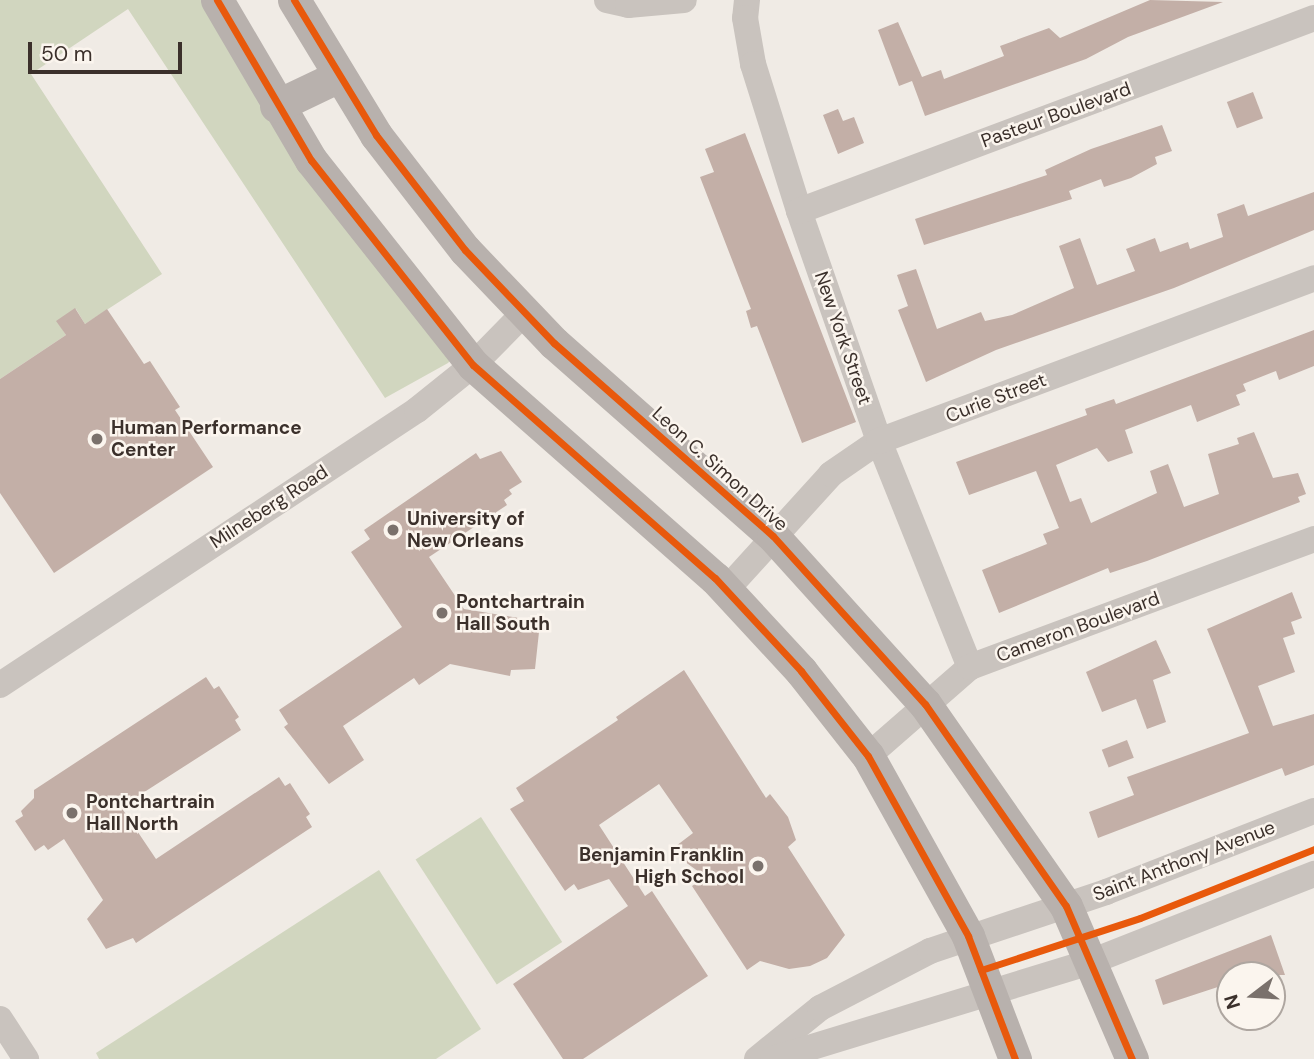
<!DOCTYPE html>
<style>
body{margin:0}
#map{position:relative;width:1314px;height:1059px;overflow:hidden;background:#f0ebe5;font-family:"DM Sans",sans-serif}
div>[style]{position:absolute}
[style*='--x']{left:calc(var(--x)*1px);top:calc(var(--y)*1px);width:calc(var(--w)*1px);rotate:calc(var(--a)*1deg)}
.green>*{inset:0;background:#d1d6bf;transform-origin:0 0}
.building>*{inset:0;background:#c3afa7;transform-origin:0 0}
.minor>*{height:26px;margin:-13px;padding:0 13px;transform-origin:13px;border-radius:13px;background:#c9c3be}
.major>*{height:33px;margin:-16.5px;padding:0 16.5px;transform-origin:16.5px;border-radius:16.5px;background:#b8b1ad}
.cycleway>*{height:7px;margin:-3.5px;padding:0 3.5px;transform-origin:3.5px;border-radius:3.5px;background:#e8590c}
.dots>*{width:19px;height:19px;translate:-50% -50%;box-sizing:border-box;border:4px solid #fbf5ee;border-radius:50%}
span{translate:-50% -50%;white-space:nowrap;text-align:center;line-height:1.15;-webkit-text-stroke:5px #fbf5ee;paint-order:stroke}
.street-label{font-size:19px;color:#3b302b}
.poi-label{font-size:19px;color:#3b302b;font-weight:700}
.left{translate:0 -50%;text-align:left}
.right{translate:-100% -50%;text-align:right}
.north{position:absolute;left:1216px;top:961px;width:70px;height:70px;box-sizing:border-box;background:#fbf5ee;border:2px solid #aea6a0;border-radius:50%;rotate:253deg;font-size:19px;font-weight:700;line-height:28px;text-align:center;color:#3b302b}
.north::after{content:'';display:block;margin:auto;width:24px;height:32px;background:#7a716c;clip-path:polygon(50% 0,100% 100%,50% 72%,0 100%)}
.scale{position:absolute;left:28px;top:42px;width:154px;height:32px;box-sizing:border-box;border:4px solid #3b302b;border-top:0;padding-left:9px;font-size:21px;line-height:24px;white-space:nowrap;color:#3b302b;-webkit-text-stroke:5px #fbf5ee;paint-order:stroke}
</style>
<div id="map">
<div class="green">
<i style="clip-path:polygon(0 0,217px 0,460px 350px,448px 363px,385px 398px,128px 9px,31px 74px,162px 274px,85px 324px,76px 309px,57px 321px,66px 335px,0 379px)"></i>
<i style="left:481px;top:817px;width:149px;height:78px;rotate:57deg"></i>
<i style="clip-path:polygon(379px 870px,481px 1029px,436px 1059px,99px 1059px,96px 1053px)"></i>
</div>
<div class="building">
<i style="clip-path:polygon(1150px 0,1223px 2px,1128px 37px,1086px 59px,925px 116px,912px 81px,899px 86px,878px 30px,898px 22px,922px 77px,941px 70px,944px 79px,1004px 56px,1000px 46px,1049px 28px,1060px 38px)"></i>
<i style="left:1253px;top:92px;width:28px;height:28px;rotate:69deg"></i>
<i style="clip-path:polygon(838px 109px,843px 121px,854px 117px,864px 143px,838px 154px,823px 115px)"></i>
<i style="clip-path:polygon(1162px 125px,1172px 151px,1155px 157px,1157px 164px,1131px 178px,1104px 187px,1101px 179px,1069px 191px,1072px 199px,924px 245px,915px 219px,1047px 175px,1045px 170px,1091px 149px)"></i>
<i style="clip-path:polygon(745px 133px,856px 422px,802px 443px,757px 326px,751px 328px,746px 311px,751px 309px,700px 177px,714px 172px,705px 149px)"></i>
<i style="clip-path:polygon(1314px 192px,1314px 230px,1174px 288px,996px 350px,926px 382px,898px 310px,908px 306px,897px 275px,916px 269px,937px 329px,981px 312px,985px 321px,1012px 315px,1074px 288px,1059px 246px,1080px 238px,1097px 285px,1135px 271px,1126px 249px,1155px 238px,1160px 252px,1188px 242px,1190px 249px,1223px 237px,1217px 214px,1244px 204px,1248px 216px)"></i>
<i style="clip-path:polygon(75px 308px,85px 324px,107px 309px,144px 364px,150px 361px,180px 407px,175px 410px,213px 467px,54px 573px,0 493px,0 379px,66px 335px,56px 321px)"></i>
<i style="clip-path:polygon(1314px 330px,1314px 366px,1279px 380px,1276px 371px,1243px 384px,1246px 391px,1236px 395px,1240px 405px,1197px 422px,1191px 405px,1125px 430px,1133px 453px,1108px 462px,1097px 448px,1056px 465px,1070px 502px,1081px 498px,1091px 523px,1157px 493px,1150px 471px,1168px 464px,1184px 507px,1219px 494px,1208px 454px,1239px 444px,1237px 438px,1254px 432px,1273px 478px,1298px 473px,1306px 494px,1298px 497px,1300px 502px,1147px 561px,1110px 573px,1108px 568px,999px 613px,982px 570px,1047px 544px,1043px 534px,1059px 528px,1036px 471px,969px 495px,956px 462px,1087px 415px,1085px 409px,1114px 399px,1116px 404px)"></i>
<i style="clip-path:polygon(501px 451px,522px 482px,509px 490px,512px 494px,504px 500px,507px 505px,429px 557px,464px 609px,519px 618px,518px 623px,539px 632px,535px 669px,511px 670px,510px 676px,450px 664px,419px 685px,414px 678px,343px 726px,364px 760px,329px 784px,284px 727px,288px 724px,279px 710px,402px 627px,351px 552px,370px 539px,364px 530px,476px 453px,480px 459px)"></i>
<i style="clip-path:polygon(1292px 592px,1302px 618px,1291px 622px,1295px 634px,1283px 638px,1295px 672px,1258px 686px,1273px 726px,1314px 714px,1314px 765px,1285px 776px,1282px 768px,1098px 838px,1089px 812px,1134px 795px,1127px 777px,1249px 733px,1207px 629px)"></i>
<i style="clip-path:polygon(1156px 640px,1171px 673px,1153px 680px,1166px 722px,1147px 729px,1136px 699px,1102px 712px,1086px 672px)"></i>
<i style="clip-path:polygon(684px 670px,766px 798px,770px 794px,788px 817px,796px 840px,788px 847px,845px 935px,827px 958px,810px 966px,789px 969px,760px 961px,747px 970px,692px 886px,706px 877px,677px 856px,676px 846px,693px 833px,659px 784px,599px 825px,645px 896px,652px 891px,708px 976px,583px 1059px,563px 1059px,513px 984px,628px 906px,609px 879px,578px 890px,574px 884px,565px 891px,510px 809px,524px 801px,516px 788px,618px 720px,616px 717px)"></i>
<i style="clip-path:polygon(206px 677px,214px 689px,219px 686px,239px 717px,235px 720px,241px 730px,121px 807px,156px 859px,279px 777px,285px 786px,290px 783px,310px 814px,306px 817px,312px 827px,136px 943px,133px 938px,106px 949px,87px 919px,103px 900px,64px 839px,48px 850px,44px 845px,35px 851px,15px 821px,23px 816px,21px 811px,34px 798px,34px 790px)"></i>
<i style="left:1127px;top:740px;width:19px;height:27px;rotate:69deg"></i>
<i style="clip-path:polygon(1271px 935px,1285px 975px,1230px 975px,1230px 983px,1163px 1005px,1155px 980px)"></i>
</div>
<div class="minor">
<i style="--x:607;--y:0;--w:22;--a:13"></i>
<i style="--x:628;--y:5;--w:56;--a:-5.1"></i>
<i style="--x:747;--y:0;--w:18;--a:96"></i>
<i style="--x:745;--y:18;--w:47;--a:80.1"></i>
<i style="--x:753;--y:64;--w:154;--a:72.6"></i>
<i style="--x:799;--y:211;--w:244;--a:70.8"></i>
<i style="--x:879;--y:441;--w:244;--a:68.1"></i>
<i style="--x:799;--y:211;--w:550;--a:-20.54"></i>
<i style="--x:726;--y:590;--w:156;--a:-47.8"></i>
<i style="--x:831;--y:474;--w:58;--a:-34.5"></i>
<i style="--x:879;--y:441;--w:465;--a:-20.5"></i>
<i style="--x:0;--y:685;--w:500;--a:-33.4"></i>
<i style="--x:417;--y:410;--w:72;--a:-38.8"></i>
<i style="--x:473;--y:365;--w:74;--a:-45.5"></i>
<i style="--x:868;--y:756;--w:135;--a:-41.1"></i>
<i style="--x:970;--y:667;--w:367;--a:-20.4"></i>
<i style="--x:0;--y:1019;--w:48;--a:57"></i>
<i style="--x:757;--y:1059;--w:81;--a:-39"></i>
<i style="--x:820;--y:1008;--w:124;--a:-27.4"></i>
<i style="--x:930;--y:951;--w:186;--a:-18.5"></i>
<i style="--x:1106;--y:892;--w:223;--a:-21.3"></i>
<i style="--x:773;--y:1059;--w:335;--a:-17"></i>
<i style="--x:1093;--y:961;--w:238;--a:-21.5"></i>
</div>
<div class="major">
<i style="--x:217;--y:0;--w:186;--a:59.6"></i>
<i style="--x:311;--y:160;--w:261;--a:51.7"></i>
<i style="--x:473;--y:365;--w:322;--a:41.4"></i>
<i style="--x:715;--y:578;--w:127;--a:47.2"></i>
<i style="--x:801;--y:671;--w:108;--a:51.8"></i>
<i style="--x:868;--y:756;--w:206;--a:60.9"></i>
<i style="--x:968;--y:936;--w:132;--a:69.1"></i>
<i style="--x:294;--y:0;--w:158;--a:58.7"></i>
<i style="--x:376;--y:135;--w:145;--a:52.3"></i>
<i style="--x:465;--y:250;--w:129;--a:46.3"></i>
<i style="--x:554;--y:343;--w:292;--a:41.4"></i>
<i style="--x:773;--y:536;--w:227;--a:47.9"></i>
<i style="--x:925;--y:704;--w:246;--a:55.1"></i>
<i style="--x:1066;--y:906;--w:167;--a:66.7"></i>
<i style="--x:276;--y:106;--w:70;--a:-25.5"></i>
</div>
<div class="cycleway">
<i style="--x:217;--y:0;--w:186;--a:59.6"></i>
<i style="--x:311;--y:160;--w:261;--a:51.7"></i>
<i style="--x:473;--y:365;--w:322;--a:41.4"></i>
<i style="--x:715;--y:578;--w:127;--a:47.2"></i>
<i style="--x:801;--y:671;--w:108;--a:51.8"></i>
<i style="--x:868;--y:756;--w:206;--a:60.9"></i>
<i style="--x:968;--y:936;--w:132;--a:69.1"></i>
<i style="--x:294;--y:0;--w:158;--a:58.7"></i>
<i style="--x:376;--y:135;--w:145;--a:52.3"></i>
<i style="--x:465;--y:250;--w:129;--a:46.3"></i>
<i style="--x:554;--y:343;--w:292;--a:41.4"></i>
<i style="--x:773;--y:536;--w:227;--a:47.9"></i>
<i style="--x:925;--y:704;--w:246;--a:55.1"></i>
<i style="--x:1066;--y:906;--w:167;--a:66.7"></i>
<i style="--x:981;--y:970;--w:167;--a:-18.1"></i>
<i style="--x:1140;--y:918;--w:187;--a:-21.6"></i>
</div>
<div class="dots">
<i style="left:97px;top:439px;background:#7a716c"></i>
<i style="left:393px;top:530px;background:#7a716c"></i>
<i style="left:442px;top:613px;background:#7a716c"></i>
<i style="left:72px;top:813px;background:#7a716c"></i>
<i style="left:758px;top:866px;background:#7a716c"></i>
</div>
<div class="street-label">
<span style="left:1056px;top:115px;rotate:-20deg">Pasteur Boulevard</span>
<span style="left:843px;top:338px;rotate:71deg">New York Street</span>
<span style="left:996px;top:398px;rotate:-21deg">Curie Street</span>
<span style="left:720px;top:469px;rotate:42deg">Leon C. Simon Drive</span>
<span style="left:269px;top:507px;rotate:-33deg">Milneberg Road</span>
<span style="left:1078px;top:627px;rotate:-20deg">Cameron Boulevard</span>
<span style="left:1184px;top:861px;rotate:-21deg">Saint Anthony Avenue</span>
</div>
<div class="poi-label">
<span class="left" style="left:111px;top:439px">Human Performance<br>Center</span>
<span class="left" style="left:407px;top:530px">University of<br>New Orleans</span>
<span class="left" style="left:456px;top:613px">Pontchartrain<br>Hall South</span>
<span class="left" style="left:86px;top:813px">Pontchartrain<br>Hall North</span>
<span class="right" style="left:744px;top:866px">Benjamin Franklin<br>High School</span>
</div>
<div class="north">N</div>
<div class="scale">50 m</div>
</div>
